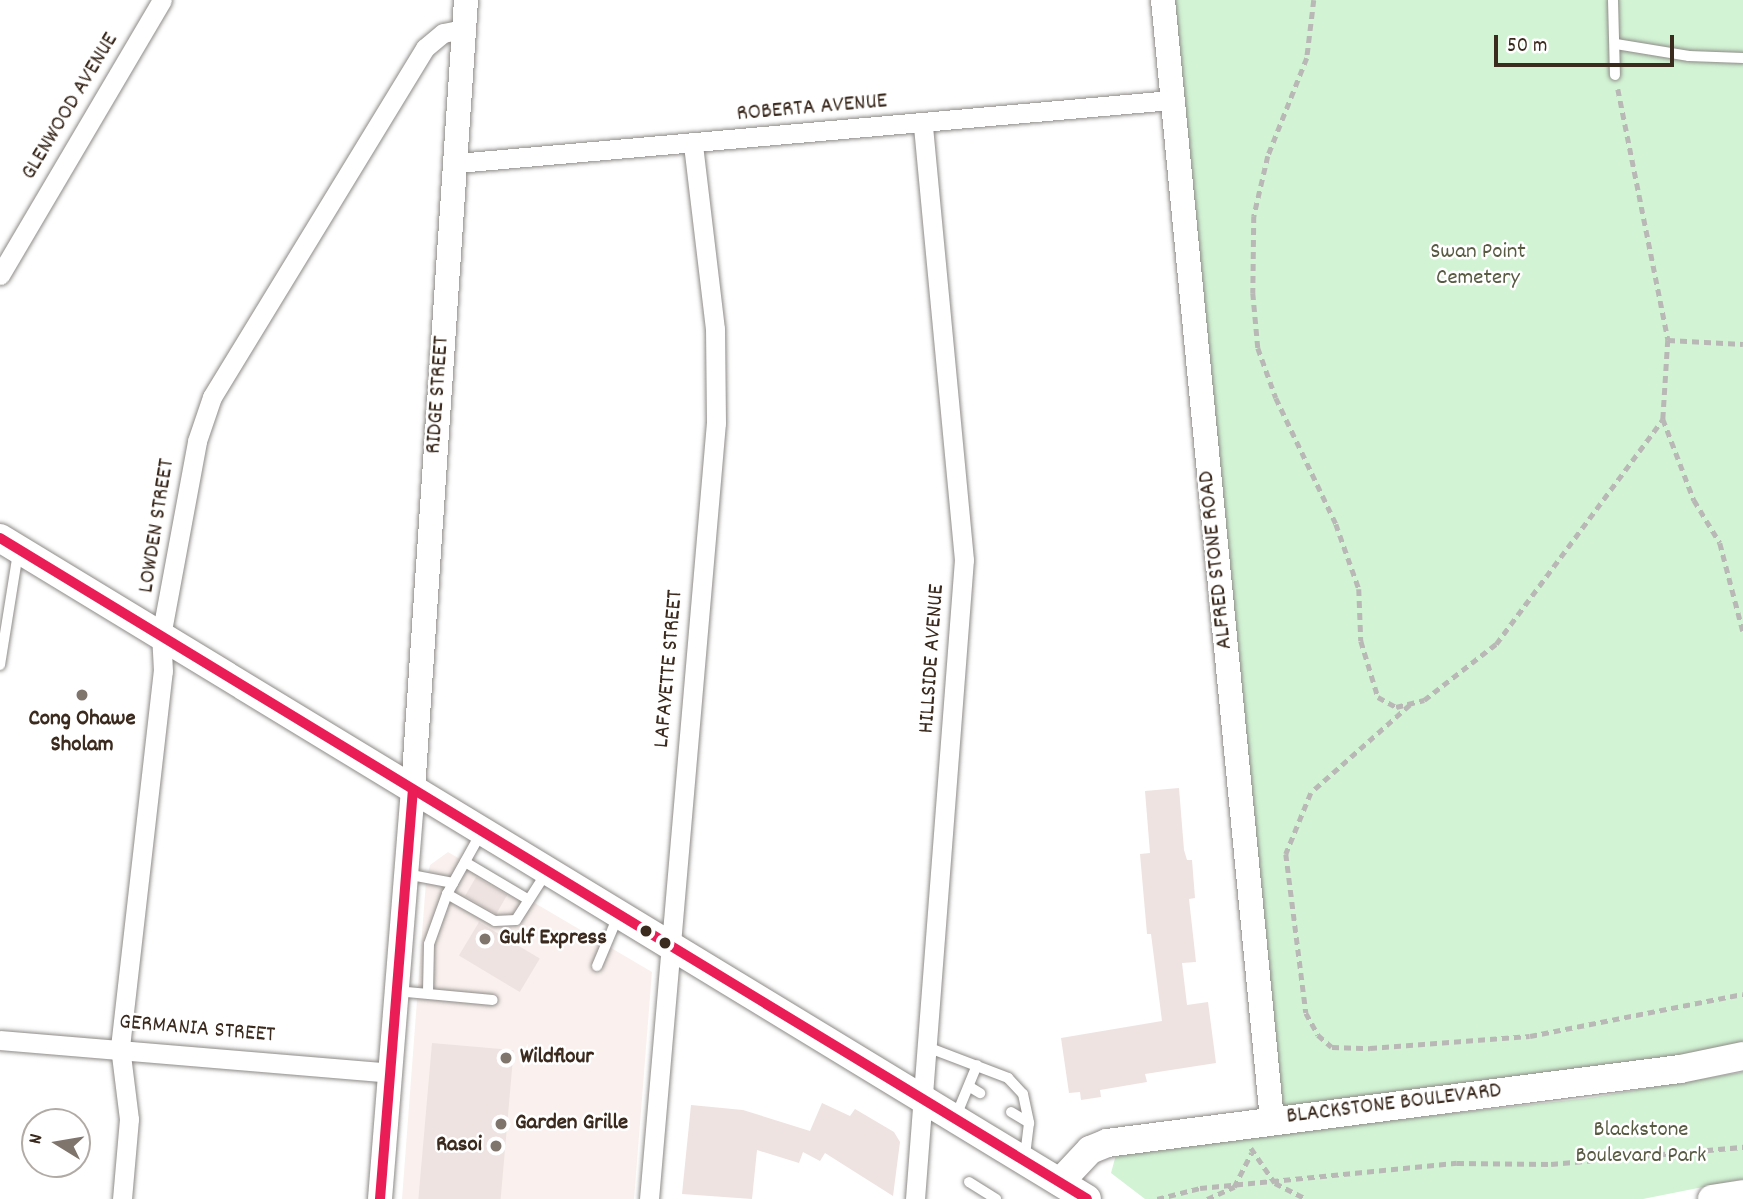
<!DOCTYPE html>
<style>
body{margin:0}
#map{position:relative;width:1743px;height:1199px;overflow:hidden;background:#fff;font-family:Dekko,sans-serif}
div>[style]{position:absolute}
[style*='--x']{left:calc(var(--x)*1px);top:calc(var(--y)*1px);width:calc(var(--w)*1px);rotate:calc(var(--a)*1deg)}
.built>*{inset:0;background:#faf1ee}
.green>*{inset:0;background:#d2f3d4}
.building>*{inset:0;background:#eee3e0;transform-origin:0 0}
.path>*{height:4.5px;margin-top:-2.25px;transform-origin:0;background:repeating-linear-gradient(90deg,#b9b8b6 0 7px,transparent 0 12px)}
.roads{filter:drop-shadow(0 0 2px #8e8b88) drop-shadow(0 0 2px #8e8b88)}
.service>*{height:10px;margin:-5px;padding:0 5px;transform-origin:5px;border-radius:5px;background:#fff}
.minor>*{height:19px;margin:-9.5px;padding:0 9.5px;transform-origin:9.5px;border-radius:9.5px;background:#fff}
.tertiary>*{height:24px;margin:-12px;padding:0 12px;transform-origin:12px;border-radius:12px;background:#fff}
.secondary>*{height:28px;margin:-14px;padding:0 14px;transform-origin:14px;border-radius:14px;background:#fff}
.bus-1>*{height:10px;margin:-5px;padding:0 5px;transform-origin:5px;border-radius:5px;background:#ea1d57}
.dots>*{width:19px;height:19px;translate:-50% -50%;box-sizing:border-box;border:4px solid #fff;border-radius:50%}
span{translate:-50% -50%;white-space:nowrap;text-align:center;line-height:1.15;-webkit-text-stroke:5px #fff;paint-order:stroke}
.street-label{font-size:23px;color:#3b2a1e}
.park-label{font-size:23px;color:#585a42}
.poi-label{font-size:23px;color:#3b2a1e;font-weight:700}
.left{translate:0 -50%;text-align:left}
.right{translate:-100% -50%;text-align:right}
.north{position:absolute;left:21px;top:1108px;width:70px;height:70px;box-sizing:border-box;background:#fff;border:2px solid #b1aaa5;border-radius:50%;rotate:281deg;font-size:19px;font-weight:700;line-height:28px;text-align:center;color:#3b2a1e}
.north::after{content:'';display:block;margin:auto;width:24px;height:32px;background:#80756d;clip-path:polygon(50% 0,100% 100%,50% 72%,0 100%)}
.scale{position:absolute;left:1494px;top:35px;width:180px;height:32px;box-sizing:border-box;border:4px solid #3b2a1e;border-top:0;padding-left:9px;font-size:21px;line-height:24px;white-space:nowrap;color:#3b2a1e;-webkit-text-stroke:5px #fff;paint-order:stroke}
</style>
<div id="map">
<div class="built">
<i style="clip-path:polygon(448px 852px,652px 972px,634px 1199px,402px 1199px,426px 881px,430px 865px)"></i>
</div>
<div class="green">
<i style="clip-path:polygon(1168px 0,1743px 0,1743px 1055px,1280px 1118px)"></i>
<i style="clip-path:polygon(1743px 1072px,1743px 1179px,1643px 1199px,1145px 1199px,1111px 1173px,1117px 1151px,1589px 1098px)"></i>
</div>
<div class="building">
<i style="clip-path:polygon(1179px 788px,1184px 850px,1187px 860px,1192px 860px,1195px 898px,1189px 899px,1196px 962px,1182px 963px,1187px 1005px,1208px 1002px,1216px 1063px,1145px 1074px,1147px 1082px,1100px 1090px,1101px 1097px,1081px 1100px,1080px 1092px,1069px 1093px,1061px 1038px,1162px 1021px,1151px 934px,1147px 934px,1140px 854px,1150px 853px,1145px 791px)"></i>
<i style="left:476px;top:877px;width:36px;height:22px;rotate:30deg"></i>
<i style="left:479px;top:922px;width:71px;height:39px;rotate:31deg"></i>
<i style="left:432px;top:1043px;width:82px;height:157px;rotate:5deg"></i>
<i style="clip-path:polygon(822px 1103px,850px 1116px,855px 1109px,894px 1132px,900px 1142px,893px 1196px,825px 1153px,820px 1161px,803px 1152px,799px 1163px,757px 1150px,752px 1199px,682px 1194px,691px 1105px,743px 1110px,810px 1131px)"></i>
</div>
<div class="path">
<i style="--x:1314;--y:0;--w:58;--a:96.9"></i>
<i style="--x:1307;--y:58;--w:105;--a:111.7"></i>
<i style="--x:1268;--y:156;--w:62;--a:103.1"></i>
<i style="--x:1254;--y:216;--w:77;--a:90.7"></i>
<i style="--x:1253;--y:293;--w:55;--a:84.8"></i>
<i style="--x:1258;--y:348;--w:53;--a:70.2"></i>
<i style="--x:1276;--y:398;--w:140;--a:64.5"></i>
<i style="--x:1336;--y:524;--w:69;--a:70.5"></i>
<i style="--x:1359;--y:589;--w:52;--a:87.8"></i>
<i style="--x:1361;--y:641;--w:59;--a:73.1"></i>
<i style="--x:1378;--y:697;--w:21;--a:29"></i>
<i style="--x:1396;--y:707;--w:29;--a:-14"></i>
<i style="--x:1424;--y:700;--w:91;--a:-37.9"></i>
<i style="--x:1496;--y:644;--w:280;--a:-53.4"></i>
<i style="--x:1618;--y:89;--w:256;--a:78.7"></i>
<i style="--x:1668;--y:340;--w:79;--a:93.6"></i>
<i style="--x:1663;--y:419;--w:87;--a:69.1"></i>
<i style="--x:1694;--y:500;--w:50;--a:58.8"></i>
<i style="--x:1720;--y:543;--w:91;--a:75.4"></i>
<i style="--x:1668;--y:340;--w:75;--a:3.1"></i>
<i style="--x:1410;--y:705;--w:132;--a:138.4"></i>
<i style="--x:1311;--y:793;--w:66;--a:112.3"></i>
<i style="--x:1286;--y:854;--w:160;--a:82.8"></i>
<i style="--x:1306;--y:1013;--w:25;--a:61"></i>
<i style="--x:1318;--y:1035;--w:18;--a:41"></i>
<i style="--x:1332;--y:1047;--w:38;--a:2"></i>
<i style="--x:1370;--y:1048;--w:160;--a:-4.3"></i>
<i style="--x:1530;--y:1036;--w:217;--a:-11.2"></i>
<i style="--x:1251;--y:1148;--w:42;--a:55.6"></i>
<i style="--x:1275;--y:1183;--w:36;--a:27"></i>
<i style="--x:1157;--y:1199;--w:44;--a:-14.3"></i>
<i style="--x:1200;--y:1188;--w:258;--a:-5.6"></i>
<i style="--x:1457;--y:1163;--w:94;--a:0.6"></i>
<i style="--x:1551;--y:1164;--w:193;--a:-5.1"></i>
<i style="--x:1207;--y:1199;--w:30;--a:-24"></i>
<i style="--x:1234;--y:1187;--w:38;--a:-63"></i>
</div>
<div class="roads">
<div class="service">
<i style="--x:1613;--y:0;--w:75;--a:88.5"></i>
<i style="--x:1616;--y:44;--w:74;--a:9.3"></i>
<i style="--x:1689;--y:56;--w:54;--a:2.1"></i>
<i style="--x:0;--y:665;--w:113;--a:-80.9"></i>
<i style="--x:481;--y:833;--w:70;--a:119.1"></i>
<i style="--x:447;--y:894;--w:55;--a:29.4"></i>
<i style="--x:495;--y:921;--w:21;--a:-3"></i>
<i style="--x:516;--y:920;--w:56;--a:-57.4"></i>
<i style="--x:465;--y:862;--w:74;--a:30.7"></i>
<i style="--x:406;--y:874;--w:48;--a:10.8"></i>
<i style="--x:597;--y:966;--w:54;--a:-67.2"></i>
<i style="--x:396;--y:991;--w:97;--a:5.3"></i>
<i style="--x:428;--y:992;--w:48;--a:-88.8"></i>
<i style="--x:429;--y:944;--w:53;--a:-70.2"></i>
<i style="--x:927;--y:1047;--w:87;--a:20.9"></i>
<i style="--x:1008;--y:1078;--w:22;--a:47"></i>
<i style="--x:1023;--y:1094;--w:30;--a:78"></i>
<i style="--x:1029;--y:1123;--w:34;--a:97"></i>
<i style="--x:970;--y:1087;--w:12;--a:31"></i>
<i style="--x:1011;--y:1112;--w:21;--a:31"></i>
<i style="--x:956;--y:1116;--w:55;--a:-67.6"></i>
<i style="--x:969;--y:1182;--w:32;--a:32"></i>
</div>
<div class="minor">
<i style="--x:457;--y:163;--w:718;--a:-5.04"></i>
<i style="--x:0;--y:275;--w:319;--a:-59.5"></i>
<i style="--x:0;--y:1040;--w:391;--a:4.8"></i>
<i style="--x:122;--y:1199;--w:80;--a:-85"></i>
<i style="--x:129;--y:1119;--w:73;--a:-97.1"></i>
<i style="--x:120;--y:1047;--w:378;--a:-83.5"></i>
<i style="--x:163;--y:671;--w:35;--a:-93"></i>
<i style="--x:161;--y:636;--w:198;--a:-79.5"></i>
<i style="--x:197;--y:441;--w:46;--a:-71.2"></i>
<i style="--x:212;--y:397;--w:409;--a:-58.6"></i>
<i style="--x:425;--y:48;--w:23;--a:-40"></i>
<i style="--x:443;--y:33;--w:21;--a:-11"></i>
<i style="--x:649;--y:1199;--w:779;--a:-85.07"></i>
<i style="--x:716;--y:423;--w:94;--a:-90.6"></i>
<i style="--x:715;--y:329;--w:186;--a:-96.8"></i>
<i style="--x:915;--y:1199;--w:641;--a:-85.62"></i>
<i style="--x:964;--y:560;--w:439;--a:-95.4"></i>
</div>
<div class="tertiary">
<i style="--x:1163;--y:0;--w:1124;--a:84.44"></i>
<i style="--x:380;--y:1199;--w:410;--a:-85.4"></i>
<i style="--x:413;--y:790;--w:792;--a:-86.16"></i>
</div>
<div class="secondary">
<i style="--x:0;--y:538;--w:1272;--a:31.3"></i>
<i style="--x:1060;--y:1182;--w:44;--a:-46.8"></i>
<i style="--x:1090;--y:1150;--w:18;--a:-22"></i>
<i style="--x:1107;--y:1143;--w:578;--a:-7.36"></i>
<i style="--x:1680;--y:1069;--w:64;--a:-11.7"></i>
<i style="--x:1712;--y:1199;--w:31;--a:-9"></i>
</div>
</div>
<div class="bus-1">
<i style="--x:0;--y:538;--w:1272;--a:31.3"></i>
<i style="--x:380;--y:1199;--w:410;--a:-85.4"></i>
</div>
<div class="dots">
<i style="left:82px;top:695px;background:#80756d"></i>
<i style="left:646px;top:931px;background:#3b2a1e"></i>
<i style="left:485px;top:939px;background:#80756d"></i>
<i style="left:665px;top:943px;background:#3b2a1e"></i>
<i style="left:506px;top:1058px;background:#80756d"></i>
<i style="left:501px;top:1124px;background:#80756d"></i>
<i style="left:496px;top:1146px;background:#80756d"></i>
</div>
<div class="street-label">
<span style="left:71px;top:107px;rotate:-59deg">GLENWOOD AVENUE</span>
<span style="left:812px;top:109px;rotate:-5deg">ROBERTA AVENUE</span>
<span style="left:439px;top:395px;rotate:-86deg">RIDGE STREET</span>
<span style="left:158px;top:526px;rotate:-81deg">LOWDEN STREET</span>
<span style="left:1217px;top:560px;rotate:-96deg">ALFRED STONE ROAD</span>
<span style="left:933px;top:659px;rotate:-86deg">HILLSIDE AVENUE</span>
<span style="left:670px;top:669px;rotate:-85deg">LAFAYETTE STREET</span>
<span style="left:197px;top:1030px;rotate:5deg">GERMANIA STREET</span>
<span style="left:1394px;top:1105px;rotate:-7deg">BLACKSTONE BOULEVARD</span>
</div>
<div class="park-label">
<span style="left:1478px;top:266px">Swan Point<br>Cemetery</span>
<span style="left:1641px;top:1144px">Blackstone<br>Boulevard Park</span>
</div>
<div class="poi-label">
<span style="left:82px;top:733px">Cong Ohawe<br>Sholam</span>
<span class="left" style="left:499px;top:939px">Gulf Express</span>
<span class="left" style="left:520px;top:1058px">Wildflour</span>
<span class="left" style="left:515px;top:1124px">Garden Grille</span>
<span class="right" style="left:482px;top:1146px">Rasoi</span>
</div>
<div class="north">N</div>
<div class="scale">50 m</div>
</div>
